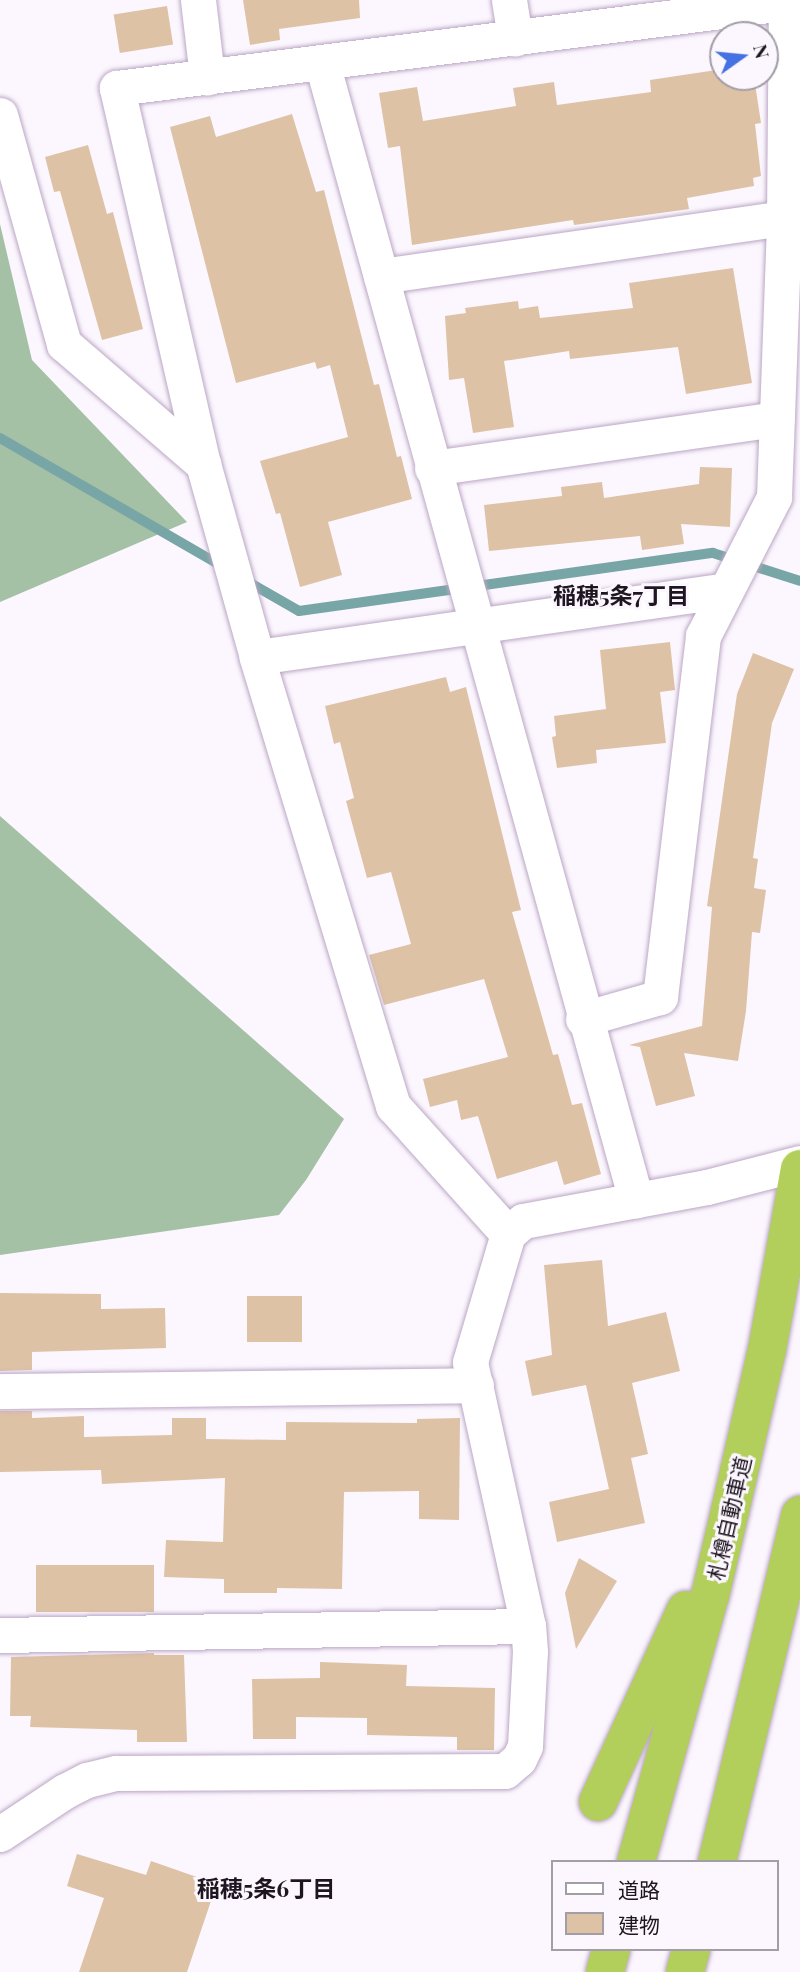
<!DOCTYPE html>
<meta charset="utf-8">
<style>
body{margin:0}
#map{position:relative;width:800px;height:1972px;overflow:hidden;background:#fcf7fe;font-family:"Playfair Display","Noto Sans JP",serif}
div>[style]{position:absolute}
[style*='--x']{left:calc(var(--x)*1px);top:calc(var(--y)*1px);width:calc(var(--w)*1px);rotate:calc(var(--a)*1deg)}
.forest>*{inset:0;background:#a4c0a5}
.stream>*{height:10px;margin:-5px;padding:0 5px;transform-origin:5px;border-radius:5px;background:#78a5a6}
.building>*{inset:0;background:#ddc2a6;transform-origin:0 0}
.roads{filter:drop-shadow(0 0 2px #bba6c5) drop-shadow(0 0 2px #bba6c5)}
.minor>*{height:35px;margin:-17.5px;padding:0 17.5px;transform-origin:17.5px;border-radius:17.5px;background:#fff}
.motorway>*{height:38px;margin:-19px;padding:0 19px;transform-origin:19px;border-radius:19px;background:#b2ce5b}
span{translate:-50% -50%;white-space:nowrap;text-align:center;line-height:1.15;-webkit-text-stroke:6px #fcf7fe;paint-order:stroke}
.street-label{font-size:21px;color:#1d1520}
.neighbourhood-label{font-size:23px;color:#1d1520;font-weight:700}
.legend{position:absolute;left:551px;top:1860px;width:228px;height:91px;box-sizing:border-box;background:#fcf7fe;border:2px solid #a39da5;margin:0;padding:9px 12px;list-style:none;font-size:21px;color:#1d1520}
.legend li{display:flex;align-items:center;gap:14px;height:35px}
.legend b{width:35px;border:2px solid #a39da5}
.north{position:absolute;left:709px;top:21px;width:70px;height:70px;box-sizing:border-box;background:#fcf7fe;border:2px solid #a39da5;border-radius:50%;rotate:75deg;font-size:19px;font-weight:700;line-height:28px;text-align:center;color:#1d1520}
.north::after{content:'';display:block;margin:auto;width:24px;height:32px;background:#4671e3;clip-path:polygon(50% 0,100% 100%,50% 72%,0 100%)}
</style>
<div id="map">
<div class="forest">
<i style="clip-path:polygon(0 224px,32px 360px,187px 522px,0 602px)"></i>
<i style="clip-path:polygon(0 816px,344px 1119px,306px 1180px,279px 1215px,0 1255px)"></i>
</div>
<div class="stream">
<i style="--x:0;--y:438;--w:256;--a:30"></i>
<i style="--x:245;--y:580;--w:62;--a:29.9"></i>
<i style="--x:299;--y:611;--w:418;--a:-8"></i>
<i style="--x:713;--y:553;--w:91;--a:17.8"></i>
</div>
<div class="building">
<i style="clip-path:polygon(243px 0,359px 0,360px 18px,279px 29px,280px 40px,250px 45px)"></i>
<i style="left:167px;top:6px;width:39px;height:54px;rotate:81deg"></i>
<i style="clip-path:polygon(723px 69px,723px 77px,754px 77px,761px 123px,755px 124px,761px 176px,753px 178px,754px 186px,687px 198px,689px 209px,574px 225px,573px 220px,412px 245px,400px 146px,388px 148px,379px 93px,417px 87px,423px 121px,516px 106px,513px 88px,554px 82px,557px 105px,651px 92px,650px 80px)"></i>
<i style="clip-path:polygon(292px 114px,316px 192px,324px 190px,374px 385px,379px 384px,397px 457px,401px 456px,412px 499px,328px 522px,342px 575px,300px 587px,280px 513px,276px 514px,260px 461px,348px 437px,330px 365px,317px 369px,315px 362px,236px 383px,170px 127px,210px 116px,216px 137px)"></i>
<i style="clip-path:polygon(88px 145px,107px 214px,113px 212px,143px 329px,102px 340px,60px 191px,54px 192px,45px 157px)"></i>
<i style="clip-path:polygon(733px 268px,752px 383px,686px 394px,678px 347px,570px 359px,569px 351px,504px 361px,514px 427px,473px 433px,464px 378px,449px 380px,445px 316px,466px 313px,465px 308px,518px 301px,519px 309px,538px 306px,540px 318px,633px 308px,629px 283px)"></i>
<i style="clip-path:polygon(700px 467px,732px 468px,730px 527px,681px 524px,684px 544px,642px 550px,640px 536px,489px 551px,484px 505px,562px 496px,561px 487px,602px 482px,604px 498px,699px 484px)"></i>
<i style="clip-path:polygon(670px 642px,675px 690px,660px 692px,666px 743px,596px 750px,597px 763px,557px 768px,552px 737px,556px 736px,554px 716px,606px 709px,600px 650px)"></i>
<i style="clip-path:polygon(753px 653px,794px 669px,772px 723px,753px 858px,758px 859px,754px 888px,766px 890px,760px 933px,752px 932px,746px 1011px,738px 1061px,684px 1053px,695px 1096px,656px 1106px,640px 1047px,629px 1045px,702px 1026px,712px 907px,707px 906px,737px 694px)"></i>
<i style="clip-path:polygon(446px 677px,450px 692px,466px 687px,521px 910px,512px 912px,553px 1055px,558px 1054px,572px 1105px,582px 1103px,601px 1174px,564px 1185px,557px 1161px,497px 1179px,478px 1116px,461px 1120px,457px 1100px,430px 1107px,423px 1079px,508px 1057px,484px 979px,384px 1005px,369px 955px,411px 944px,391px 872px,367px 878px,346px 801px,354px 798px,340px 742px,334px 744px,325px 706px)"></i>
<i style="clip-path:polygon(602px 1260px,608px 1326px,666px 1312px,680px 1371px,632px 1383px,648px 1454px,631px 1458px,645px 1523px,557px 1542px,549px 1502px,609px 1489px,586px 1385px,532px 1396px,525px 1361px,552px 1355px,544px 1265px)"></i>
<i style="clip-path:polygon(0 1293px,101px 1294px,101px 1309px,165px 1308px,166px 1348px,32px 1352px,32px 1370px,0 1371px)"></i>
<i style="left:247px;top:1296px;width:55px;height:46px"></i>
<i style="clip-path:polygon(0 1411px,32px 1411px,32px 1418px,84px 1416px,84px 1437px,172px 1435px,172px 1418px,206px 1418px,206px 1439px,286px 1440px,286px 1422px,417px 1423px,417px 1419px,460px 1418px,459px 1520px,419px 1519px,419px 1491px,344px 1492px,342px 1589px,277px 1588px,277px 1593px,224px 1593px,224px 1579px,164px 1577px,166px 1540px,223px 1542px,225px 1478px,102px 1484px,101px 1470px,0 1472px)"></i>
<i style="clip-path:polygon(579px 1558px,617px 1581px,576px 1649px,565px 1593px)"></i>
<i style="left:154px;top:1565px;width:47px;height:118px;rotate:90deg"></i>
<i style="clip-path:polygon(154px 1653px,154px 1655px,184px 1655px,187px 1742px,137px 1742px,137px 1730px,30px 1727px,31px 1716px,10px 1716px,11px 1657px)"></i>
<i style="clip-path:polygon(320px 1662px,407px 1665px,406px 1686px,495px 1688px,494px 1750px,457px 1750px,457px 1737px,367px 1735px,367px 1718px,296px 1717px,296px 1739px,253px 1739px,252px 1679px,320px 1678px)"></i>
<i style="clip-path:polygon(77px 1854px,146px 1875px,151px 1861px,211px 1882px,209px 1890px,214px 1892px,187px 1972px,79px 1972px,104px 1898px,67px 1886px)"></i>
</div>
<div class="roads">
<div class="minor">
<i style="--x:198;--y:0;--w:78;--a:83.3"></i>
<i style="--x:509;--y:0;--w:39;--a:81"></i>
<i style="--x:322;--y:63;--w:1180;--a:74.56"></i>
<i style="--x:0;--y:115;--w:238;--a:74.4"></i>
<i style="--x:64;--y:344;--w:184;--a:40.8"></i>
<i style="--x:381;--y:276;--w:407;--a:-8.2"></i>
<i style="--x:432;--y:468;--w:348;--a:-8.1"></i>
<i style="--x:257;--y:657;--w:473;--a:-8.1"></i>
<i style="--x:583;--y:1019;--w:80;--a:-15.9"></i>
<i style="--x:660;--y:997;--w:364;--a:-83.2"></i>
<i style="--x:703;--y:636;--w:156;--a:-62.9"></i>
<i style="--x:774;--y:497;--w:279;--a:-87.9"></i>
<i style="--x:784;--y:218;--w:214;--a:-89.5"></i>
<i style="--x:508;--y:1234;--w:172;--a:-131.9"></i>
<i style="--x:393;--y:1106;--w:469;--a:-106.9"></i>
<i style="--x:257;--y:657;--w:200;--a:-105.6"></i>
<i style="--x:203;--y:464;--w:386;--a:-102.9"></i>
<i style="--x:117;--y:88;--w:689;--a:-7.26"></i>
<i style="--x:0;--y:1391;--w:476;--a:-0.7"></i>
<i style="--x:0;--y:1635;--w:528;--a:-0.98"></i>
<i style="--x:0;--y:1834;--w:78;--a:-33.5"></i>
<i style="--x:65;--y:1791;--w:25;--a:-27"></i>
<i style="--x:87;--y:1780;--w:30;--a:-14"></i>
<i style="--x:116;--y:1773;--w:389;--a:-0.3"></i>
<i style="--x:505;--y:1771;--w:18;--a:-41"></i>
<i style="--x:519;--y:1759;--w:14;--a:-65"></i>
<i style="--x:525;--y:1746;--w:94;--a:-87"></i>
<i style="--x:530;--y:1652;--w:26;--a:-94"></i>
<i style="--x:528;--y:1626;--w:270;--a:-102.4"></i>
<i style="--x:470;--y:1362;--w:134;--a:-73.5"></i>
<i style="--x:508;--y:1234;--w:20;--a:-41"></i>
<i style="--x:523;--y:1221;--w:187;--a:-10.5"></i>
<i style="--x:707;--y:1187;--w:96;--a:-14.5"></i>
</div>
<div class="motorway">
<i style="--x:598;--y:1802;--w:211;--a:-65.4"></i>
<i style="--x:636;--y:1862;--w:276;--a:-74.5"></i>
<i style="--x:710;--y:1596;--w:87;--a:-76.8"></i>
<i style="--x:730;--y:1511;--w:165;--a:-77.1"></i>
<i style="--x:767;--y:1350;--w:184;--a:-79.7"></i>
<i style="--x:717;--y:1862;--w:357;--a:-76.5"></i>
<i style="--x:605;--y:1972;--w:24;--a:-75"></i>
<i style="--x:685;--y:1972;--w:24;--a:-75"></i>
</div>
</div>
<div class="street-label">
<span style="left:728px;top:1518px;rotate:-77deg">札樽自動車道</span>
</div>
<div class="neighbourhood-label">
<span style="left:621px;top:595px">稲穂5条7丁目</span>
<span style="left:266px;top:1888px">稲穂5条6丁目</span>
</div>
<ul class="legend">
<li><b style="height:9px;background:#fff"></b>道路</li>
<li><b style="height:19px;background:#ddc2a6"></b>建物</li>
</ul>
<div class="north">N</div>
</div>
